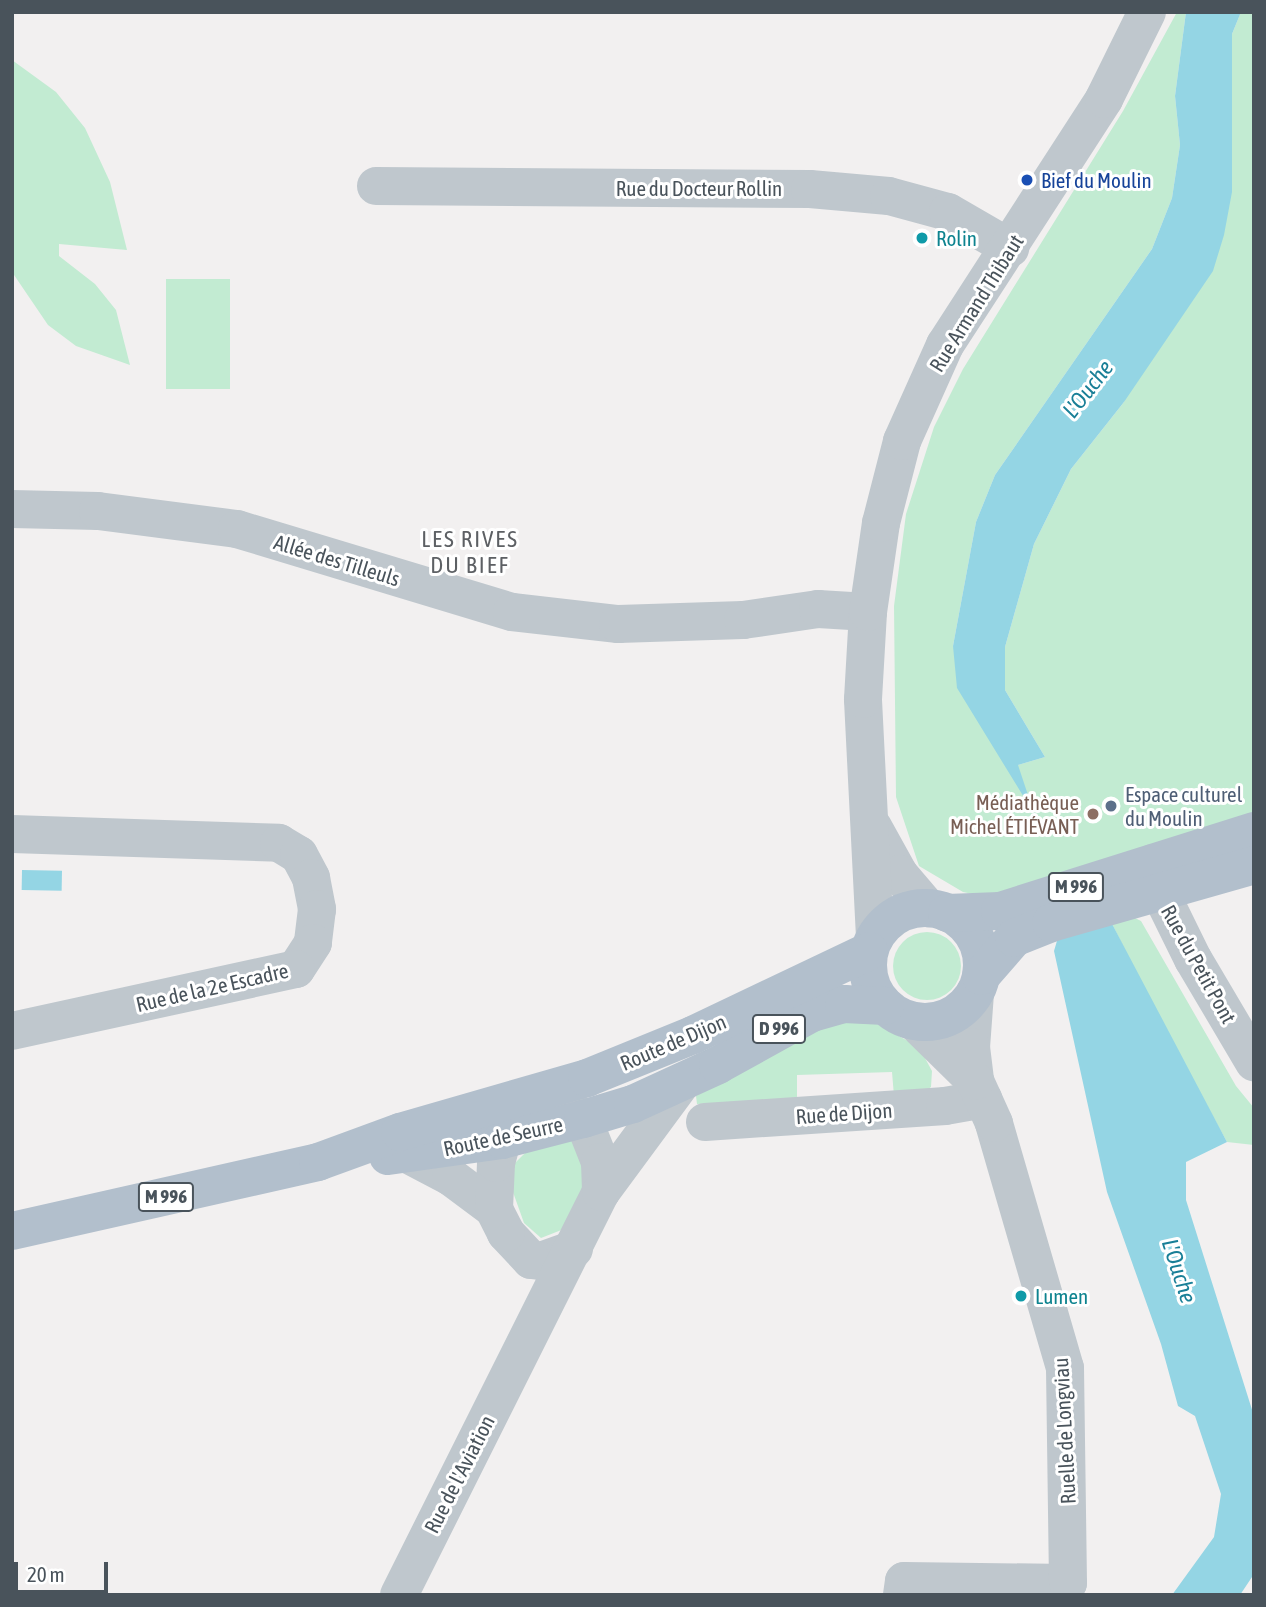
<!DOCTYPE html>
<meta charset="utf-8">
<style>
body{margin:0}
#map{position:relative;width:1266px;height:1607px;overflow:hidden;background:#f2f0f0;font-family:"Asap Condensed",sans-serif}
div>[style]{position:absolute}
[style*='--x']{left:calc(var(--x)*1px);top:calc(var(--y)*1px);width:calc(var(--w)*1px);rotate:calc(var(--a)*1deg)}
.green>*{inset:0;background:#c2ebd2;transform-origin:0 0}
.round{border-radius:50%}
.water>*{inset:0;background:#94d5e4;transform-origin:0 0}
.minor>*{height:38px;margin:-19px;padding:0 19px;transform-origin:19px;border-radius:19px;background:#bfc7cd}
.major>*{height:38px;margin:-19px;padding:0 19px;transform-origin:19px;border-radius:19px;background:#b2bfcc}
.major>.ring{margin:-19px;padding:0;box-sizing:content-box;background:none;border:38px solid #b2bfcc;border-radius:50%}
.dots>*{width:19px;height:19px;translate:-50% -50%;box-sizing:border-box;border:4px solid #fff;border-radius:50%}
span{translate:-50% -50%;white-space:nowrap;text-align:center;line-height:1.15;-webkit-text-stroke:6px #fff;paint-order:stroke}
.shield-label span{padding:2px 5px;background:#fff;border:2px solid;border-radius:5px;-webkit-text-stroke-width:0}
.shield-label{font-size:19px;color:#49535b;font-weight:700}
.transit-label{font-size:21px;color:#164399}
.left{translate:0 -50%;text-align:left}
.street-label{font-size:21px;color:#49535b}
.culture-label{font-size:21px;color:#0d838f}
.service-label{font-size:21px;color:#4e5e75}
.education-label{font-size:21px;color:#785e54}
.right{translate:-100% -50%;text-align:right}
.water-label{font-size:23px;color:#197f97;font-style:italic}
.neighbourhood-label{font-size:23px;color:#5d6064;letter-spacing:2px}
.frame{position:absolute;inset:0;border:14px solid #49535b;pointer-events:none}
.scale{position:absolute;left:14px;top:1562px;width:94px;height:32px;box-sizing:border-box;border:4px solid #49535b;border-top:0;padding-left:9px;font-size:21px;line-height:24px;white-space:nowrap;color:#49535b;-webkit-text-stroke:5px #fff;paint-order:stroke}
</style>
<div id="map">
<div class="green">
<i style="clip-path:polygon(1177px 12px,1186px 12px,1175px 96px,1180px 145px,1172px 198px,1152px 249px,995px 475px,976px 522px,953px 646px,1018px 765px,1045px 757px,1005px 690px,1005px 647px,1034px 544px,1071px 469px,1124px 402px,1231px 86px,1232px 34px,1241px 12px,1254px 12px,1254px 813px,1098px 874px,982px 896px,963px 892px,919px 866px,896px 797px,894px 606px,906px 514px,934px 427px,963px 369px,1123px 111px)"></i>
<i style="clip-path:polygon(12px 60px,56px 92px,85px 128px,110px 182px,127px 250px,59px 244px,59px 256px,95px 284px,116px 310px,130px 365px,76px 346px,48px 325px,12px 272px)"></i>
<i style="left:166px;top:279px;width:64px;height:110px"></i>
<i style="clip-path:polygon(1131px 916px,1141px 921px,1236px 1086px,1254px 1108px,1254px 1145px,1227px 1142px,1164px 1027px,1110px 920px)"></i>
<i class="round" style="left:893px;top:932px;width:68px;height:68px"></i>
<i style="clip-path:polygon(820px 1020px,875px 1023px,919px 1047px,932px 1071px,931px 1087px,923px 1093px,894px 1096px,892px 1072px,797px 1075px,797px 1099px,697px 1104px,696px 1096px)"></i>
<i style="clip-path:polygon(554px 1137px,575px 1141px,586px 1171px,580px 1200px,564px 1229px,541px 1238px,524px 1223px,509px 1181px,514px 1164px,527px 1151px)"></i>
</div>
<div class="water">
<i style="clip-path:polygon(1186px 12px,1241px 12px,1232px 34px,1232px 192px,1224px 235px,1213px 271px,1124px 402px,1071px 469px,1034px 544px,1005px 647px,1005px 690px,1045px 757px,1018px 765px,1029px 798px,1025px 799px,957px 688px,953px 646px,976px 522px,995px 475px,1152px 249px,1172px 198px,1180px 145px,1175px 96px)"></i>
<i style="left:22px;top:870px;width:40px;height:20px;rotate:1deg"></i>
<i style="clip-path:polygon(1110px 920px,1227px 1142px,1186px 1162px,1186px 1200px,1254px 1416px,1254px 1574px,1240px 1595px,1172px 1595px,1214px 1537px,1221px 1494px,1195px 1416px,1178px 1406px,1161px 1344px,1107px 1192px,1054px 951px,1059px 934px)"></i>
</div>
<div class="minor">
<i style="--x:376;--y:186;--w:434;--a:0.4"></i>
<i style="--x:810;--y:189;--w:79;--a:5.1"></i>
<i style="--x:889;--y:196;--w:61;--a:15.2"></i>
<i style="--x:948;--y:212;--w:72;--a:30.1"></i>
<i style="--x:12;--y:509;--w:86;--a:1.3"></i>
<i style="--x:98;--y:511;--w:140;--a:7.4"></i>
<i style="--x:237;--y:529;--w:287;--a:16.8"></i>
<i style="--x:512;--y:612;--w:107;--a:6.5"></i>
<i style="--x:618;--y:624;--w:125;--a:-1.8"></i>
<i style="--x:743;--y:620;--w:76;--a:-8.3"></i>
<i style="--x:818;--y:609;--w:50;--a:3.4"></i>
<i style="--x:873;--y:827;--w:54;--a:61"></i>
<i style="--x:899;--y:874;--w:45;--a:49.5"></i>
<i style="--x:12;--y:834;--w:267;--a:1.9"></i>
<i style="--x:279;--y:843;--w:23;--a:31"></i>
<i style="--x:299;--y:855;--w:26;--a:62"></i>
<i style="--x:311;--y:878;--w:32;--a:79"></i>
<i style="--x:317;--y:909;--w:34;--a:97"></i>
<i style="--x:313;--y:943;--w:31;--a:123"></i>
<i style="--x:296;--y:969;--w:291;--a:167.7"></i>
<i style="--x:1153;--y:863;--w:30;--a:76"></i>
<i style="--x:1160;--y:892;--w:75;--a:63.8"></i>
<i style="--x:1193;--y:959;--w:120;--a:59.4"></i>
<i style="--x:875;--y:937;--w:238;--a:-92.9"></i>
<i style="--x:863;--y:699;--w:87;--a:-86.7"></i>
<i style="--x:868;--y:612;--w:90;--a:-81.7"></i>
<i style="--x:881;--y:523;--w:85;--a:-75.6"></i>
<i style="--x:902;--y:441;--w:105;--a:-65.9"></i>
<i style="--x:945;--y:345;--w:293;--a:-57.1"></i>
<i style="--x:1104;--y:99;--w:97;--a:-63.7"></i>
<i style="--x:975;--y:993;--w:54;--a:94.2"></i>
<i style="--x:971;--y:1047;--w:34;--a:83"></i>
<i style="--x:705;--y:1122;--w:241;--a:-3.8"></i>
<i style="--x:945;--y:1106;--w:39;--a:-10"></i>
<i style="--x:407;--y:1154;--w:50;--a:27.6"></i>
<i style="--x:451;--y:1177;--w:54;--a:36.7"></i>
<i style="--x:574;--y:1249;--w:35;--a:160"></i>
<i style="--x:541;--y:1261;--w:10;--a:-174"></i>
<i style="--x:531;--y:1260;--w:37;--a:-133"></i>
<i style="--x:506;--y:1233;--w:27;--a:-117"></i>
<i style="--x:494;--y:1209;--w:46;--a:-87.5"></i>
<i style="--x:496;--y:1163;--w:38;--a:-75"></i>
<i style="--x:506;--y:1126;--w:31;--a:-59"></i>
<i style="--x:522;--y:1099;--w:41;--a:8.3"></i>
<i style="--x:563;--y:1105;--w:24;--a:35"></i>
<i style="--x:583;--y:1119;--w:46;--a:68.4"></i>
<i style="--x:600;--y:1162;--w:30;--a:88"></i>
<i style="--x:399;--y:1595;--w:451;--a:-63.4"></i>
<i style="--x:601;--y:1192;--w:137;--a:-53.6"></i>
<i style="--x:902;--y:1595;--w:14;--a:-82"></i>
<i style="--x:904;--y:1581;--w:164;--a:0.7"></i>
<i style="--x:1068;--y:1583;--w:215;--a:-90.8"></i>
<i style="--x:1065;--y:1368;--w:255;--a:-106.2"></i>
<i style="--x:994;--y:1123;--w:46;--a:-114.3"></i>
<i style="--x:975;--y:1081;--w:84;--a:-135.5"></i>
</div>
<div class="major">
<i class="ring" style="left:868px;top:908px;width:76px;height:76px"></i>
<i style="--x:947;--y:913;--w:53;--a:-2.2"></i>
<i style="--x:1000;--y:911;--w:266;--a:-17.5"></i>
<i style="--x:981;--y:976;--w:50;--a:-49"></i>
<i style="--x:1014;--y:938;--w:40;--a:-22"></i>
<i style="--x:1051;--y:923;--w:211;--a:-15.9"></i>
<i style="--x:388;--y:1156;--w:115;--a:-8"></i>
<i style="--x:502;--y:1140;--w:84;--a:-14.5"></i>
<i style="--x:583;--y:1119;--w:52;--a:-16.7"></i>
<i style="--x:633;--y:1104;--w:94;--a:-24.6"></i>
<i style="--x:718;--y:1065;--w:107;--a:-29"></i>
<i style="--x:812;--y:1013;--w:33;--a:-16"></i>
<i style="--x:844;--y:1004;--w:41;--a:2.8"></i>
<i style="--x:12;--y:1231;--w:314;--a:-12.7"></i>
<i style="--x:318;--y:1162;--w:87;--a:-20.1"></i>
<i style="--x:400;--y:1132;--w:195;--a:-16.1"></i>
<i style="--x:587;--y:1078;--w:114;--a:-22.1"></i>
<i style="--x:693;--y:1035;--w:195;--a:-25.5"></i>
</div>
<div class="dots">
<i style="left:1027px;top:180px;background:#1a4fb4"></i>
<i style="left:922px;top:238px;background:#0f9aa8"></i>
<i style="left:1111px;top:806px;background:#5c6f8a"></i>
<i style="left:1093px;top:814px;background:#8d6e63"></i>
<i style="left:1021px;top:1296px;background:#0f9aa8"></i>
</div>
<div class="shield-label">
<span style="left:1076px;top:887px">M 996</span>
<span style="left:779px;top:1029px">D 996</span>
<span style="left:166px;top:1197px">M 996</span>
</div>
<div class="transit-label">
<span class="left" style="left:1041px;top:180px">Bief du Moulin</span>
</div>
<div class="street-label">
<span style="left:699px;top:188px">Rue du Docteur Rollin</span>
<span style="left:976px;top:303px;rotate:-58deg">Rue Armand Thibaut</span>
<span style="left:337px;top:560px;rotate:17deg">Allée des Tilleuls</span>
<span style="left:1199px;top:964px;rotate:61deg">Rue du Petit Pont</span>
<span style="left:212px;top:987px;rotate:-13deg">Rue de la 2e Escadre</span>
<span style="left:673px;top:1042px;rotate:-23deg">Route de Dijon</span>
<span style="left:844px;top:1113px;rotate:-4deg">Rue de Dijon</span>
<span style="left:503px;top:1136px;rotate:-12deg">Route de Seurre</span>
<span style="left:1064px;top:1431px;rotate:-93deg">Ruelle de Longviau</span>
<span style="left:459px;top:1474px;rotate:-63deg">Rue de l'Aviation</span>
</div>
<div class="culture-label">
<span class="left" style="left:936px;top:238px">Rolin</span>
<span class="left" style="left:1035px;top:1296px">Lumen</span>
</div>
<div class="service-label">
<span class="left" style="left:1125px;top:806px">Espace culturel<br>du Moulin</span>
</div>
<div class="education-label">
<span class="right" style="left:1079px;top:814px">Médiathèque<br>Michel ÉTIÉVANT</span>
</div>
<div class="water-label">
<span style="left:1088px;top:389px;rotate:-52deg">L'Ouche</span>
<span style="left:1179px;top:1271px;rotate:72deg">L'Ouche</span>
</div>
<div class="neighbourhood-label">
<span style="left:470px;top:552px">LES RIVES<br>DU BIEF</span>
</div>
<div class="frame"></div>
<div class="scale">20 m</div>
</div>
